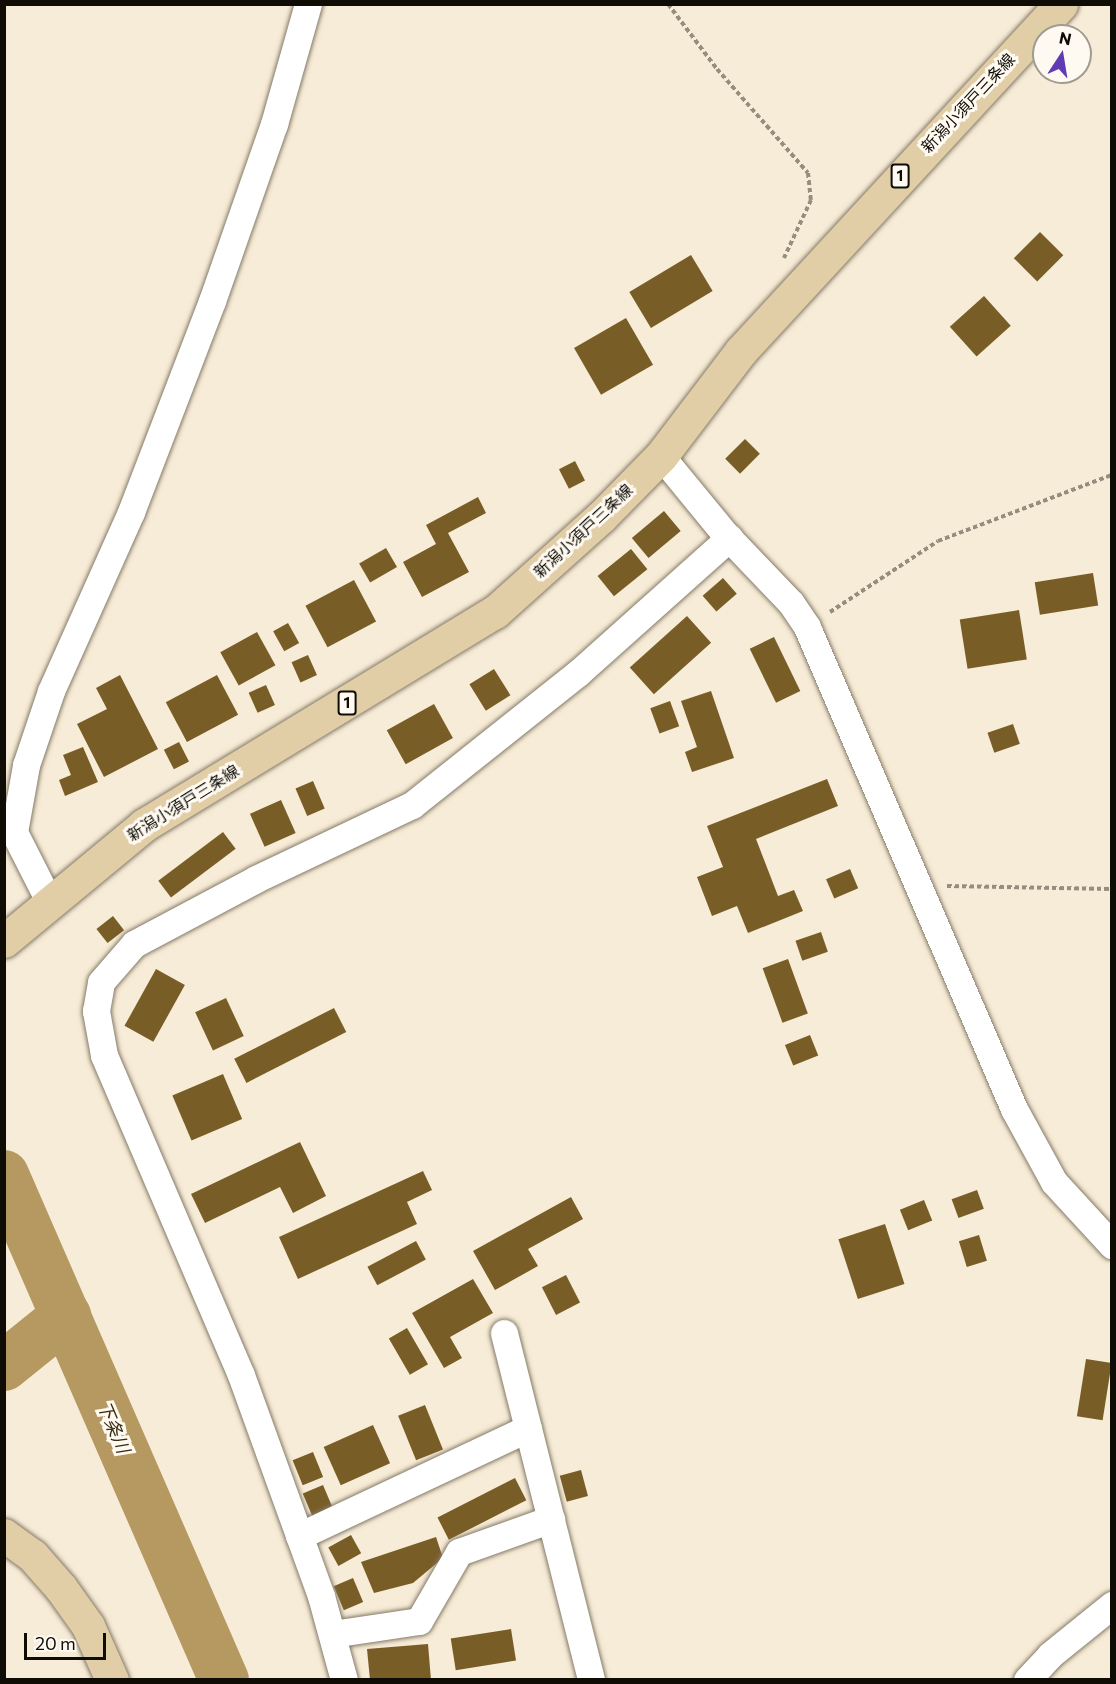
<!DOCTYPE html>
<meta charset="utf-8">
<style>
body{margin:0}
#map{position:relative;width:1116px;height:1684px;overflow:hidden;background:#f7ecd7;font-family:Commissioner,"Noto Sans JP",sans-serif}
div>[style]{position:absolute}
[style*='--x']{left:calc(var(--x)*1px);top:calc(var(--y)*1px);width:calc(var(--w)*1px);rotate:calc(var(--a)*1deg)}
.river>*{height:50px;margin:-25px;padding:0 25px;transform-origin:25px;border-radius:25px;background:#b69861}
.building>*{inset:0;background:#795d26;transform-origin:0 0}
.path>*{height:4px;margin-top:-2px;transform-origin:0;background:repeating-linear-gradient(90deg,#958e7f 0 4.5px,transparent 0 7.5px)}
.roads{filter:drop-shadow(0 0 2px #847a67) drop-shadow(0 0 2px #847a67)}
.minor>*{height:27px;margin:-13.5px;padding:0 13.5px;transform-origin:13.5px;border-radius:13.5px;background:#fff}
.major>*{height:33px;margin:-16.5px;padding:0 16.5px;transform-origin:16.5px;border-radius:16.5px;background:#e1cda6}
span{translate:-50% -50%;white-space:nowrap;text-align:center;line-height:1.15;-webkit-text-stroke:6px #fefaf1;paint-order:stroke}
.shield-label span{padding:2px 4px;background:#fefaf1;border:2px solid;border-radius:4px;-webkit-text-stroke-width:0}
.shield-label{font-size:15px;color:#0f0c06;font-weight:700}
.street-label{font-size:16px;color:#0f0c06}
.water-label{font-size:18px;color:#3a2d13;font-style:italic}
.frame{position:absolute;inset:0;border:6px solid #0f0c06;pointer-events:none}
.north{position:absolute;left:1032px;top:24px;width:60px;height:60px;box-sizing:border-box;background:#fefaf1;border:2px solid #9e9b93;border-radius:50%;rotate:12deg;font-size:16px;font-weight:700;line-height:24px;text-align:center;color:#0f0c06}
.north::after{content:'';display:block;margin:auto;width:21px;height:27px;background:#613bb3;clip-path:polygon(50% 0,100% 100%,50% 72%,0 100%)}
.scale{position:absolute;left:24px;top:1633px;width:82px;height:27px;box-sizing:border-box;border:3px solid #0f0c06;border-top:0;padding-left:8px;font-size:18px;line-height:21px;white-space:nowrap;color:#0f0c06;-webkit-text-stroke:4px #fefaf1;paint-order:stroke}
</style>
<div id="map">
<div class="river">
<i style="--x:4;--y:1175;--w:551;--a:66.46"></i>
<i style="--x:4;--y:1366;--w:80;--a:-38.9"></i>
</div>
<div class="building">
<i style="left:1040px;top:232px;width:33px;height:37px;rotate:45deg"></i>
<i style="left:691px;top:255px;width:42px;height:72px;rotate:59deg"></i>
<i style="left:984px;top:296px;width:40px;height:46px;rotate:48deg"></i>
<i style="left:626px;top:318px;width:54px;height:60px;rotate:60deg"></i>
<i style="left:745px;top:439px;width:21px;height:28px;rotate:45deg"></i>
<i style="left:575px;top:461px;width:22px;height:18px;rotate:63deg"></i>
<i style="clip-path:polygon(478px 497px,486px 513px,448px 533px,469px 572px,422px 597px,403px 562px,436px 544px,426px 525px)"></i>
<i style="left:664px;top:511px;width:26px;height:42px;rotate:50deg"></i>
<i style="left:386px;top:548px;width:22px;height:31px;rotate:60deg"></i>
<i style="left:631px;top:549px;width:26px;height:43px;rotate:51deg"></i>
<i style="left:1093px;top:573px;width:33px;height:59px;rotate:81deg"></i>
<i style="left:723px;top:578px;width:21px;height:27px;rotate:49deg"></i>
<i style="left:354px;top:580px;width:47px;height:55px;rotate:62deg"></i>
<i style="left:1019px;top:610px;width:50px;height:60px;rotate:81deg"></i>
<i style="left:687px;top:616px;width:36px;height:77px;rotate:48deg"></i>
<i style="left:288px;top:623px;width:23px;height:17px;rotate:61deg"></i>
<i style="left:257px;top:632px;width:38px;height:42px;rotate:61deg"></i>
<i style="left:774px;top:637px;width:60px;height:27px;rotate:64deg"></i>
<i style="left:308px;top:655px;width:22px;height:18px;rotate:66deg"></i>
<i style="left:494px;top:669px;width:31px;height:29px;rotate:58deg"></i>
<i style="clip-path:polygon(120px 675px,158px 749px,104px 777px,77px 724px,107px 709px,96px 688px)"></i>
<i style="left:217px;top:675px;width:45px;height:58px;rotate:62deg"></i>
<i style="left:266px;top:685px;width:22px;height:19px;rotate:66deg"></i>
<i style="clip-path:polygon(711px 691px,734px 758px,692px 772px,685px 752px,697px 747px,681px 701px)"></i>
<i style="left:670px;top:701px;width:27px;height:21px;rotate:70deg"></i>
<i style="left:434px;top:704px;width:39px;height:54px;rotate:61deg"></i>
<i style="left:1013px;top:724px;width:21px;height:27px;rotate:71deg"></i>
<i style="left:179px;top:742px;width:22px;height:17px;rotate:63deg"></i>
<i style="clip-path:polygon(83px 747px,98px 782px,65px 796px,59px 780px,71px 775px,63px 755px)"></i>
<i style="clip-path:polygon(827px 779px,838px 806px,756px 839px,778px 896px,794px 890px,803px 911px,748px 933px,737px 906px,712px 916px,697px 877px,723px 867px,707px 826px)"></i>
<i style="left:313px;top:781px;width:30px;height:19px;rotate:67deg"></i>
<i style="left:281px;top:800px;width:36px;height:34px;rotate:66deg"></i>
<i style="left:223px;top:832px;width:21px;height:81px;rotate:53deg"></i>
<i style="left:850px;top:869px;width:21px;height:26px;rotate:67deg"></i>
<i style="left:113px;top:916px;width:18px;height:21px;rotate:52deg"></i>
<i style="left:821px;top:932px;width:21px;height:27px;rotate:71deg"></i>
<i style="left:788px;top:959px;width:58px;height:27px;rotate:70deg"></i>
<i style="left:156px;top:969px;width:33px;height:65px;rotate:29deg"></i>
<i style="left:226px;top:998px;width:42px;height:34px;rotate:65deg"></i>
<i style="left:334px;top:1008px;width:27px;height:112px;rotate:63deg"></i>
<i style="left:810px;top:1035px;width:22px;height:27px;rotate:68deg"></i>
<i style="left:223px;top:1074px;width:49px;height:55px;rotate:67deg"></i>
<i style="clip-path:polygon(300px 1142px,326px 1196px,293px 1213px,280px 1187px,205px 1223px,191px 1194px)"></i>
<i style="clip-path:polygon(423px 1171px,432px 1190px,407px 1202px,417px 1224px,298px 1279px,279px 1237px)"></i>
<i style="left:977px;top:1190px;width:20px;height:27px;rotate:70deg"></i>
<i style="clip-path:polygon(571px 1197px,583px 1219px,528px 1249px,538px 1266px,495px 1290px,473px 1251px)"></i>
<i style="left:924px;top:1200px;width:22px;height:26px;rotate:68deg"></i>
<i style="left:885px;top:1224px;width:63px;height:49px;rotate:72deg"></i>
<i style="left:979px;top:1235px;width:27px;height:21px;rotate:73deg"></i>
<i style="left:416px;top:1241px;width:21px;height:55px;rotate:62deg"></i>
<i style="left:566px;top:1275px;width:31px;height:27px;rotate:63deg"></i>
<i style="clip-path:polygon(473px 1279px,493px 1313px,450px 1337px,462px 1358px,444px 1368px,412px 1313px)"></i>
<i style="left:407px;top:1328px;width:42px;height:21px;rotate:60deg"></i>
<i style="left:1086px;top:1359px;width:26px;height:58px;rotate:9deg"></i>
<i style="left:425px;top:1405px;width:48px;height:29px;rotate:68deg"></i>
<i style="left:373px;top:1425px;width:42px;height:54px;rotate:66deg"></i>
<i style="left:313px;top:1452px;width:27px;height:22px;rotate:68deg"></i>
<i style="left:581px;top:1470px;width:27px;height:22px;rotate:75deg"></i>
<i style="left:515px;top:1478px;width:25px;height:87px;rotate:63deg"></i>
<i style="left:323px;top:1485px;width:26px;height:22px;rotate:67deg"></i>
<i style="left:351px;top:1535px;width:21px;height:26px;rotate:61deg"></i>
<i style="clip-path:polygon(436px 1537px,443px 1558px,413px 1583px,374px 1593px,361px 1562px)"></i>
<i style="left:353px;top:1578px;width:26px;height:21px;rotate:67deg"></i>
<i style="left:511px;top:1629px;width:32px;height:61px;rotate:81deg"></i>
<i style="clip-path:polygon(428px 1644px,431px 1680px,370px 1680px,367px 1649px)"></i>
</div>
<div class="path">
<i style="--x:668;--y:4;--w:81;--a:53"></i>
<i style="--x:717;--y:69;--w:138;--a:48.8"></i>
<i style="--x:808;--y:173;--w:27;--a:84"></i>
<i style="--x:811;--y:200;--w:64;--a:115"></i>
<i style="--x:830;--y:612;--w:129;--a:-33.3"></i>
<i style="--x:938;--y:541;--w:186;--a:-20.8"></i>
<i style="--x:947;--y:886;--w:165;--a:1"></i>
</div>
<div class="roads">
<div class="minor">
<i style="--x:661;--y:456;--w:102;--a:50.6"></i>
<i style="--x:726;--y:535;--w:94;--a:46.3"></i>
<i style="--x:791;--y:603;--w:29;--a:56"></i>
<i style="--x:807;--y:627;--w:525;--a:66.76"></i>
<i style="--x:1014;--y:1109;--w:83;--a:61.3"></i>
<i style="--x:1054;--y:1182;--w:86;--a:47.4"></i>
<i style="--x:49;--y:901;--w:77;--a:-116.9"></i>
<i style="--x:14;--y:832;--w:68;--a:-79.8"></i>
<i style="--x:26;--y:765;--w:78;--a:-71.3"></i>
<i style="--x:51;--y:691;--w:196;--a:-65.9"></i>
<i style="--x:131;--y:512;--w:226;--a:-69"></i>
<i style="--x:212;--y:301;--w:188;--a:-70.7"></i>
<i style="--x:274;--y:124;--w:125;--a:-74.2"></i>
<i style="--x:504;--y:1333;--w:358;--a:75.9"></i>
<i style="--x:299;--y:1536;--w:253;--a:-25.2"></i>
<i style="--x:332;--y:1634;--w:88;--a:-8.5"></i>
<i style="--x:419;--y:1621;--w:80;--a:-59.9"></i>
<i style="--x:459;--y:1552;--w:98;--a:-19.7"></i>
<i style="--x:344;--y:1680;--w:87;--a:-105.3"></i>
<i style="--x:321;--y:1596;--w:235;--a:-109.9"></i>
<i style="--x:241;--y:1375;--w:348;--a:-113.2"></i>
<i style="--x:104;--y:1055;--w:45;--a:-100.3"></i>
<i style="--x:96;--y:1011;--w:29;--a:-80"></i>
<i style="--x:101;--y:982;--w:50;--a:-49"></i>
<i style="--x:134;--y:944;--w:138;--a:-28"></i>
<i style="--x:256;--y:879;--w:173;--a:-25.4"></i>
<i style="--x:412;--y:805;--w:212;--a:-38.5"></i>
<i style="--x:578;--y:673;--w:203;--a:-41.8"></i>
<i style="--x:1027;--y:1680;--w:34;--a:-47"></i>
<i style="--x:1050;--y:1655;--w:80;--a:-38.9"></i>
</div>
<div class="major">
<i style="--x:4;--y:941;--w:182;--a:-39.6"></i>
<i style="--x:144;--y:825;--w:411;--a:-31.3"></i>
<i style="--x:495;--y:612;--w:142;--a:-41.9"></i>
<i style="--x:601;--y:517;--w:86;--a:-45.5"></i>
<i style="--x:661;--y:456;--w:132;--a:-52.7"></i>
<i style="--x:741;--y:351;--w:472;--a:-47.3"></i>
<i style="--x:4;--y:1535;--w:34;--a:36"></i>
<i style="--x:32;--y:1555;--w:44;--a:48.7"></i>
<i style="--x:61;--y:1588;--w:47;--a:54.6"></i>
<i style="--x:88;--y:1626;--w:59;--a:66"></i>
</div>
</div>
<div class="shield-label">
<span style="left:900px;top:176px">1</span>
<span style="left:347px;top:703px">1</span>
</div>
<div class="street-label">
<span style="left:968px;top:103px;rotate:-47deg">新潟小須戸三条線</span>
<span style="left:583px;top:531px;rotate:-43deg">新潟小須戸三条線</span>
<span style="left:183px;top:803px;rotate:-32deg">新潟小須戸三条線</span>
</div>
<div class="water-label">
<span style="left:114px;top:1427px;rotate:67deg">下条川</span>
</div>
<div class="frame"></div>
<div class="north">N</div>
<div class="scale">20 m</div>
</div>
